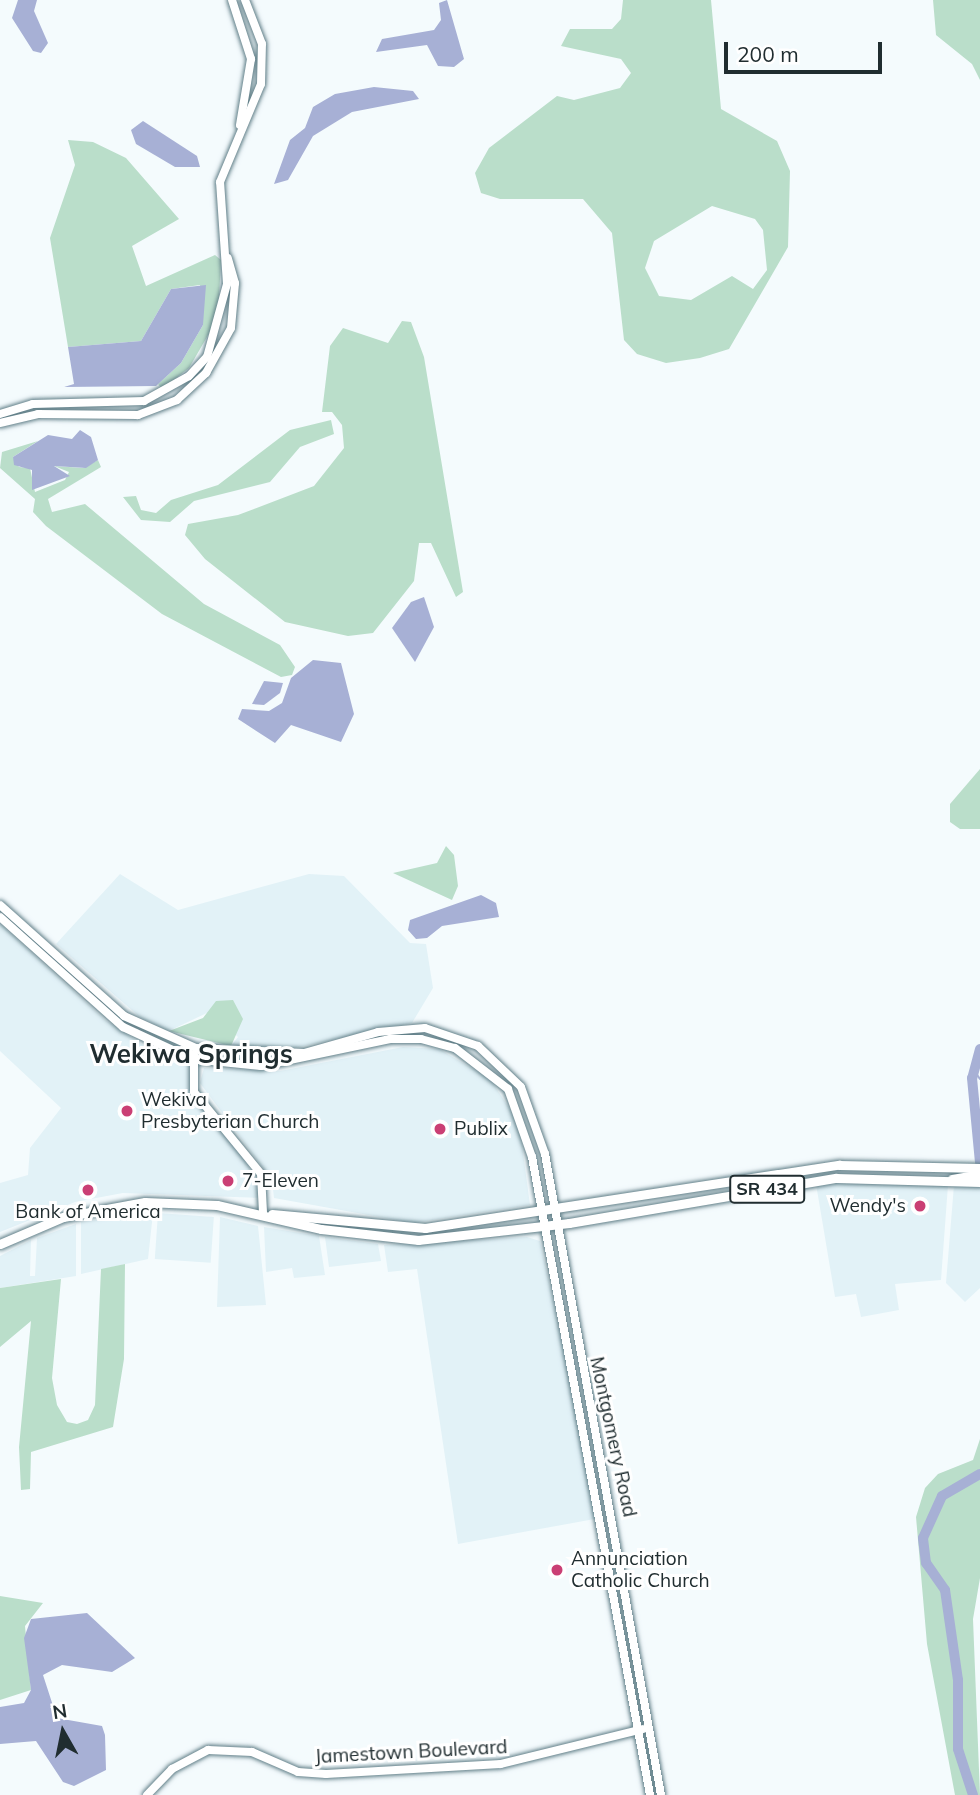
<!DOCTYPE html>
<style>
body{margin:0}
#map{position:relative;width:980px;height:1795px;overflow:hidden;background:#f4fbfd;font-family:Mulish,sans-serif}
div>[style]{position:absolute}
[style*='--x']{left:calc(var(--x)*1px);top:calc(var(--y)*1px);width:calc(var(--w)*1px);rotate:calc(var(--a)*1deg)}
.built>*{inset:0;background:#e2f2f7;transform-origin:0 0}
.green>*{inset:0;background:#badeca}
.water>*{inset:0;background:#a7b0d5}
.stream>*{height:2px;margin:-1px;padding:0 1px;transform-origin:1px;border-radius:1px;background:#a7b0d5}
.river>*{height:10px;margin:-5px;padding:0 5px;transform-origin:5px;border-radius:5px;background:#a7b0d5}
.roads{filter:drop-shadow(0 0 2px #617f88) drop-shadow(0 0 2px #617f88)}
.secondary>*{height:8px;margin:-4px;padding:0 4px;transform-origin:4px;border-radius:4px;background:#fff}
.primary>*{height:9px;margin:-4.5px;padding:0 4.5px;transform-origin:4.5px;border-radius:4.5px;background:#fff}
.dots>*{width:19px;height:19px;translate:-50% -50%;box-sizing:border-box;border:4px solid #fff;border-radius:50%}
span{translate:-50% -50%;white-space:nowrap;text-align:center;line-height:1.15;-webkit-text-stroke:6px #fff;paint-order:stroke}
.shield-label span{padding:2px 5px;background:#fff;border:2px solid;border-radius:5px;-webkit-text-stroke-width:0}
.shield-label{font-size:18px;color:#202d30;font-weight:700}
.poi-label{font-size:19px;color:#202d30}
.left{translate:0 -50%;text-align:left}
.right{translate:-100% -50%;text-align:right}
.street-label{font-size:19px;color:#202d30}
.district-label{font-size:26px;color:#202d30;font-weight:700}
.north{position:absolute;left:28px;top:1697px;width:70px;height:70px;-webkit-text-stroke:5px #fff;paint-order:stroke;rotate:351deg;font-size:19px;font-weight:700;line-height:28px;text-align:center;color:#202d30}
.north::after{content:'';display:block;margin:auto;width:24px;height:32px;background:#202d30;clip-path:polygon(50% 0,100% 100%,50% 72%,0 100%)}
.scale{position:absolute;left:724px;top:42px;width:158px;height:32px;box-sizing:border-box;border:4px solid #202d30;border-top:0;padding-left:9px;font-size:21px;line-height:24px;white-space:nowrap;color:#202d30;-webkit-text-stroke:5px #fff;paint-order:stroke}
</style>
<div id="map">
<div class="built">
<i style="clip-path:polygon(120px 874px,178px 910px,309px 874px,344px 876px,410px 943px,426px 944px,433px 988px,412px 1023px,289px 1049px,231px 1046px,238px 1037px,211px 1011px,169px 1031px,141px 1018px,56px 944px)"></i>
<i style="clip-path:polygon(0 924px,105px 1020px,169px 1062px,189px 1066px,191px 1093px,240px 1147px,262px 1198px,123px 1193px,75px 1202px,0 1232px,0 1183px,28px 1175px,30px 1148px,61px 1108px,0 1051px)"></i>
<i style="clip-path:polygon(403px 1047px,439px 1049px,490px 1079px,519px 1123px,530px 1205px,413px 1223px,274px 1198px,272px 1180px,200px 1083px,204px 1068px,280px 1071px)"></i>
<i style="clip-path:polygon(836px 1181px,948px 1185px,941px 1280px,895px 1284px,899px 1310px,861px 1317px,856px 1294px,835px 1297px,816px 1184px)"></i>
<i style="clip-path:polygon(954px 1185px,980px 1186px,980px 1288px,965px 1302px,946px 1283px)"></i>
<i style="clip-path:polygon(153px 1213px,148px 1259px,81px 1274px,81px 1222px)"></i>
<i style="left:158px;top:1213px;width:56px;height:46px;rotate:4deg"></i>
<i style="clip-path:polygon(220px 1217px,258px 1226px,266px 1305px,217px 1307px)"></i>
<i style="clip-path:polygon(76px 1224px,76px 1276px,0 1288px,0 1256px,31px 1240px,30px 1276px,35px 1276px,37px 1238px)"></i>
<i style="clip-path:polygon(264px 1227px,319px 1236px,325px 1275px,294px 1278px,292px 1268px,266px 1272px)"></i>
<i style="clip-path:polygon(325px 1237px,378px 1244px,381px 1261px,329px 1267px)"></i>
<i style="clip-path:polygon(527px 1237px,540px 1241px,600px 1518px,458px 1544px,417px 1269px,388px 1272px,384px 1245px)"></i>
</div>
<div class="green">
<i style="clip-path:polygon(evenodd,623px 0,711px 0,721px 109px,777px 141px,790px 171px,788px 247px,729px 349px,700px 358px,666px 363px,637px 354px,624px 340px,612px 233px,583px 199px,500px 199px,481px 193px,475px 173px,489px 148px,557px 96px,574px 100px,620px 88px,631px 73px,621px 59px,561px 46px,570px 29px,612px 29px,621px 19px,623px 0,712px 206px,755px 219px,763px 230px,767px 270px,753px 289px,732px 276px,691px 300px,659px 296px,645px 268px,654px 241px,712px 206px)"></i>
<i style="clip-path:polygon(933px 0,980px 0,980px 80px,972px 64px,936px 35px)"></i>
<i style="clip-path:polygon(68px 140px,93px 142px,126px 158px,179px 219px,132px 246px,146px 286px,215px 255px,221px 260px,218px 318px,189px 368px,162px 389px,158px 384px,181px 363px,203px 325px,200px 285px,171px 289px,141px 341px,68px 347px,50px 238px,75px 165px)"></i>
<i style="clip-path:polygon(402px 321px,411px 322px,424px 357px,463px 592px,456px 597px,431px 543px,419px 543px,414px 581px,373px 633px,348px 636px,285px 622px,205px 559px,185px 535px,188px 524px,238px 515px,314px 486px,344px 448px,342px 425px,332px 412px,322px 412px,330px 346px,343px 328px,388px 343px)"></i>
<i style="clip-path:polygon(331px 420px,334px 434px,300px 447px,270px 482px,194px 501px,170px 522px,141px 520px,123px 497px,136px 496px,141px 510px,156px 513px,171px 500px,218px 485px,290px 430px)"></i>
<i style="clip-path:polygon(38px 441px,13px 457px,19px 467px,30px 468px,35px 492px,65px 480px,69px 472px,54px 466px,83px 468px,98px 460px,101px 467px,48px 499px,52px 512px,85px 504px,204px 604px,280px 645px,295px 667px,292px 675px,281px 677px,162px 614px,46px 526px,33px 512px,35px 499px,0 468px,2px 452px)"></i>
<i style="clip-path:polygon(980px 769px,980px 829px,960px 829px,950px 822px,950px 804px)"></i>
<i style="clip-path:polygon(446px 846px,454px 855px,458px 886px,452px 900px,393px 873px,437px 863px)"></i>
<i style="clip-path:polygon(233px 1000px,243px 1019px,231px 1046px,169px 1031px,203px 1018px,216px 1001px)"></i>
<i style="clip-path:polygon(125px 1264px,124px 1359px,113px 1427px,31px 1452px,30px 1489px,21px 1490px,19px 1447px,31px 1321px,0 1347px,0 1288px,61px 1279px,52px 1378px,57px 1405px,67px 1422px,77px 1424px,88px 1420px,95px 1405px,101px 1269px)"></i>
<i style="clip-path:polygon(980px 1439px,980px 1578px,973px 1619px,980px 1795px,955px 1795px,927px 1644px,916px 1517px,925px 1488px,938px 1474px,973px 1460px)"></i>
<i style="clip-path:polygon(0 1596px,43px 1603px,25px 1626px,31px 1690px,0 1700px)"></i>
</div>
<div class="water">
<i style="clip-path:polygon(18px 0,37px 0,34px 11px,48px 43px,41px 53px,33px 51px,12px 18px)"></i>
<i style="clip-path:polygon(447px 0,464px 59px,454px 67px,438px 66px,427px 45px,376px 52px,382px 39px,434px 30px,441px 20px,439px 3px)"></i>
<i style="clip-path:polygon(374px 87px,413px 91px,419px 99px,352px 112px,313px 136px,288px 180px,274px 184px,290px 140px,305px 128px,313px 107px,335px 94px)"></i>
<i style="clip-path:polygon(143px 121px,197px 156px,200px 167px,175px 167px,136px 144px,131px 130px)"></i>
<i style="clip-path:polygon(206px 285px,203px 325px,181px 363px,156px 386px,64px 387px,74px 384px,68px 347px,141px 341px,171px 289px)"></i>
<i style="clip-path:polygon(80px 430px,91px 437px,98px 460px,86px 468px,54px 466px,70px 476px,32px 490px,32px 470px,14px 465px,13px 457px,48px 435px,72px 439px)"></i>
<i style="clip-path:polygon(424px 597px,434px 627px,415px 662px,392px 628px,411px 602px)"></i>
<i style="clip-path:polygon(313px 660px,341px 663px,354px 714px,341px 742px,291px 725px,275px 743px,238px 719px,242px 709px,269px 711px,282px 703px,291px 678px)"></i>
<i style="clip-path:polygon(264px 681px,283px 683px,280px 693px,264px 705px,252px 704px)"></i>
<i style="clip-path:polygon(481px 895px,496px 903px,499px 917px,442px 926px,427px 938px,416px 939px,408px 930px,410px 920px)"></i>
<i style="clip-path:polygon(87px 1613px,135px 1658px,112px 1672px,62px 1665px,43px 1675px,57px 1718px,102px 1726px,105px 1735px,106px 1770px,74px 1786px,63px 1782px,36px 1741px,0 1744px,0 1707px,24px 1703px,31px 1690px,24px 1638px,31px 1619px)"></i>
</div>
<div class="stream">
<i style="--x:973;--y:1069;--w:12;--a:55"></i>
</div>
<div class="river">
<i style="--x:980;--y:1049;--w:30;--a:105"></i>
<i style="--x:972;--y:1078;--w:85;--a:84.6"></i>
<i style="--x:973;--y:1795;--w:48;--a:-108.1"></i>
<i style="--x:958;--y:1749;--w:69;--a:-90"></i>
<i style="--x:958;--y:1680;--w:91;--a:-98.2"></i>
<i style="--x:945;--y:1590;--w:33;--a:-125"></i>
<i style="--x:926;--y:1563;--w:25;--a:-97"></i>
<i style="--x:923;--y:1538;--w:46;--a:-65.7"></i>
<i style="--x:942;--y:1496;--w:44;--a:-30.1"></i>
</div>
<div class="roads">
<div class="secondary">
<i style="--x:232;--y:0;--w:62;--a:72.1"></i>
<i style="--x:251;--y:59;--w:67;--a:99.5"></i>
<i style="--x:0;--y:414;--w:34;--a:-17"></i>
<i style="--x:33;--y:404;--w:111;--a:-1.5"></i>
<i style="--x:144;--y:401;--w:51;--a:-29.1"></i>
<i style="--x:189;--y:376;--w:26;--a:-47"></i>
<i style="--x:207;--y:357;--w:76;--a:-74.7"></i>
<i style="--x:227;--y:284;--w:102;--a:-93.9"></i>
<i style="--x:220;--y:182;--w:106;--a:-67.3"></i>
<i style="--x:261;--y:84;--w:40;--a:-88.6"></i>
<i style="--x:262;--y:44;--w:47;--a:-111.1"></i>
<i style="--x:0;--y:423;--w:39;--a:-13"></i>
<i style="--x:38;--y:414;--w:100;--a:0.6"></i>
<i style="--x:138;--y:415;--w:42;--a:-21"></i>
<i style="--x:177;--y:400;--w:40;--a:-43"></i>
<i style="--x:206;--y:373;--w:51;--a:-60.9"></i>
<i style="--x:231;--y:328;--w:45;--a:-84.9"></i>
<i style="--x:235;--y:283;--w:26;--a:-106"></i>
<i style="--x:0;--y:905;--w:166;--a:41.8"></i>
<i style="--x:124;--y:1016;--w:79;--a:24"></i>
<i style="--x:196;--y:1048;--w:108;--a:2.7"></i>
<i style="--x:304;--y:1053;--w:77;--a:-15.8"></i>
<i style="--x:378;--y:1032;--w:47;--a:-4.9"></i>
<i style="--x:425;--y:1028;--w:56;--a:18.8"></i>
<i style="--x:478;--y:1046;--w:59;--a:43.6"></i>
<i style="--x:521;--y:1087;--w:71;--a:70.3"></i>
<i style="--x:545;--y:1154;--w:651;--a:79.74"></i>
<i style="--x:0;--y:917;--w:165;--a:41.8"></i>
<i style="--x:123;--y:1027;--w:76;--a:24.9"></i>
<i style="--x:192;--y:1059;--w:69;--a:5.8"></i>
<i style="--x:261;--y:1066;--w:132;--a:-11.8"></i>
<i style="--x:390;--y:1039;--w:31;--a:0"></i>
<i style="--x:421;--y:1039;--w:35;--a:15"></i>
<i style="--x:455;--y:1048;--w:67;--a:37.7"></i>
<i style="--x:508;--y:1089;--w:72;--a:70.6"></i>
<i style="--x:532;--y:1157;--w:649;--a:79.52"></i>
<i style="--x:194;--y:1054;--w:38;--a:90"></i>
<i style="--x:194;--y:1092;--w:106;--a:50.7"></i>
<i style="--x:261;--y:1174;--w:39;--a:87"></i>
<i style="--x:147;--y:1795;--w:36;--a:-46"></i>
<i style="--x:172;--y:1769;--w:41;--a:-27.8"></i>
<i style="--x:208;--y:1750;--w:44;--a:2.6"></i>
<i style="--x:252;--y:1752;--w:50;--a:23.5"></i>
<i style="--x:298;--y:1772;--w:28;--a:4"></i>
<i style="--x:326;--y:1774;--w:175;--a:-3.3"></i>
<i style="--x:501;--y:1764;--w:146;--a:-13.8"></i>
</div>
<div class="primary">
<i style="--x:952;--y:1179;--w:28;--a:-10"></i>
<i style="--x:272;--y:1214;--w:154;--a:5.2"></i>
<i style="--x:425;--y:1228;--w:419;--a:-8.7"></i>
<i style="--x:839;--y:1165;--w:141;--a:1.2"></i>
<i style="--x:0;--y:1244;--w:69;--a:-23.2"></i>
<i style="--x:63;--y:1217;--w:83;--a:-10.4"></i>
<i style="--x:145;--y:1202;--w:72;--a:2.4"></i>
<i style="--x:217;--y:1205;--w:107;--a:13"></i>
<i style="--x:321;--y:1229;--w:98;--a:6.5"></i>
<i style="--x:418;--y:1240;--w:152;--a:-6.4"></i>
<i style="--x:569;--y:1223;--w:271;--a:-9.6"></i>
<i style="--x:836;--y:1178;--w:144;--a:1.6"></i>
</div>
</div>
<div class="dots">
<i style="left:127px;top:1111px;background:#ca3f74"></i>
<i style="left:440px;top:1129px;background:#ca3f74"></i>
<i style="left:228px;top:1181px;background:#ca3f74"></i>
<i style="left:88px;top:1190px;background:#ca3f74"></i>
<i style="left:920px;top:1206px;background:#ca3f74"></i>
<i style="left:557px;top:1570px;background:#ca3f74"></i>
</div>
<div class="shield-label">
<span style="left:767px;top:1189px">SR 434</span>
</div>
<div class="poi-label">
<span class="left" style="left:141px;top:1111px">Wekiva<br>Presbyterian Church</span>
<span class="left" style="left:454px;top:1129px">Publix</span>
<span class="left" style="left:242px;top:1181px">7-Eleven</span>
<span class="right" style="left:906px;top:1206px">Wendy's</span>
<span style="left:88px;top:1212px">Bank of America</span>
<span class="left" style="left:571px;top:1570px">Annunciation<br>Catholic Church</span>
</div>
<div class="street-label">
<span style="left:613px;top:1437px;rotate:78deg">Montgomery Road</span>
<span style="left:411px;top:1752px;rotate:-3deg">Jamestown Boulevard</span>
</div>
<div class="district-label">
<span style="left:191px;top:1054px">Wekiwa Springs</span>
</div>
<div class="north">N</div>
<div class="scale">200 m</div>
</div>
